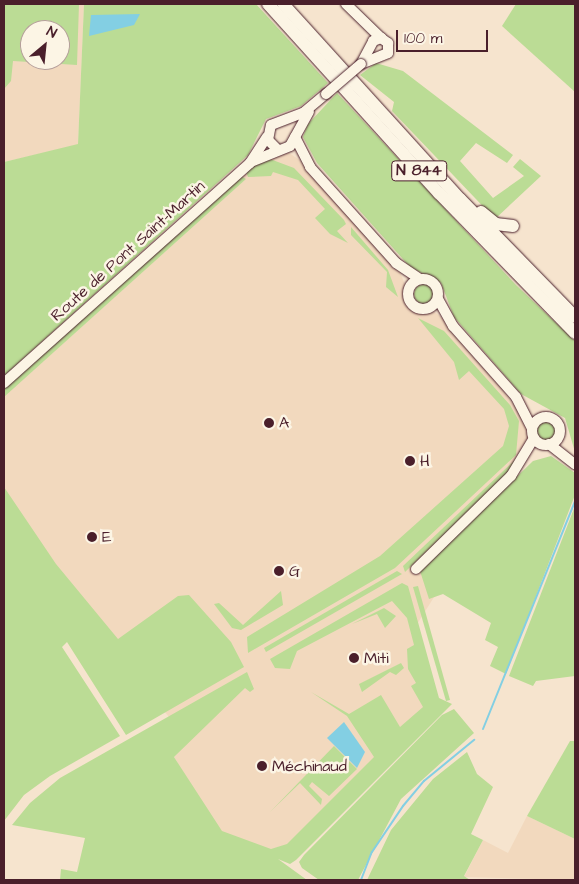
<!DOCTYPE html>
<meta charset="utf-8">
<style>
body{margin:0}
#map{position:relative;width:579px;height:884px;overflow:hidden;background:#f6e4ce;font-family:"Architects Daughter",sans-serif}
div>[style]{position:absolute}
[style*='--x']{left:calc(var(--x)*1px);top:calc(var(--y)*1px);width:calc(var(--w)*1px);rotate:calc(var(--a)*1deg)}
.built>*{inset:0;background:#f2d9be}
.green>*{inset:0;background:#bbdc95}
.round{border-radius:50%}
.water>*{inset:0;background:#83cfe3}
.stream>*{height:2px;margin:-1px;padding:0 1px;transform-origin:1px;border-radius:1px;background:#83cfe3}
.roads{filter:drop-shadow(0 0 1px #4a1f2b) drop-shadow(0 0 1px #4a1f2b)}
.secondary>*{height:10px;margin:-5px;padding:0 5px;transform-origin:5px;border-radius:5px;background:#fcf5e5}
.secondary>.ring{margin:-5px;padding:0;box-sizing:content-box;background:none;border:10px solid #fcf5e5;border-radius:50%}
.highway>*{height:12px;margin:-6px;padding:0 6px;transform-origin:6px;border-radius:6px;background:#fcf5e5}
.bridges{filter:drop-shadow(0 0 1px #4a1f2b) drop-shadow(0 0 1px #4a1f2b)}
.secondary-bridge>*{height:10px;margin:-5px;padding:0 5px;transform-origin:5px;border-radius:5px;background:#fcf5e5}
.dots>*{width:14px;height:14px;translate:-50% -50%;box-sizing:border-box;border:2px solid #fcf5e5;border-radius:50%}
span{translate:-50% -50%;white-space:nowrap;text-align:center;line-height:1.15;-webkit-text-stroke:5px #fcf5e5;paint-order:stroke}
.shield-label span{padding:1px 4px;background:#fcf5e5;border:1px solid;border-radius:4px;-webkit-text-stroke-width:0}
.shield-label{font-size:15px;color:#4a1f2b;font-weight:700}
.street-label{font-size:16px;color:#4a1f2b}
.poi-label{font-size:16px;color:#4a1f2b}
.left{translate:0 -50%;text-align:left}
.frame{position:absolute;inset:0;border:5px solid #4a1f2b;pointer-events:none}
.north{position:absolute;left:20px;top:20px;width:50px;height:50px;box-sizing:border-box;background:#fcf5e5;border:1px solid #b59f9b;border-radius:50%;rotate:28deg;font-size:14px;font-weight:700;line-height:20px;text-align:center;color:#4a1f2b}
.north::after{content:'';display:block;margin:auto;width:18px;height:22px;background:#4a1f2b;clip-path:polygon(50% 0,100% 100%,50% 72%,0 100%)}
.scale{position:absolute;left:396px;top:30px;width:92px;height:22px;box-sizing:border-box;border:2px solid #4a1f2b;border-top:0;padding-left:6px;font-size:15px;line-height:18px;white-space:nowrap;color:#4a1f2b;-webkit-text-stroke:4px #fcf5e5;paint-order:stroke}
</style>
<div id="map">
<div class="built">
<i style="clip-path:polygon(evenodd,4px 4px,84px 4px,78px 145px,4px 162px,4px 4px,30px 30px,60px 30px,60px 60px,30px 60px,30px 30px)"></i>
<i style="clip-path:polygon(283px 149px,310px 167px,396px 263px,414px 306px,429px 308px,453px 326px,532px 428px,534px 438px,414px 629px,433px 702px,277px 859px,223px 836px,174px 757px,189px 741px,114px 651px,68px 641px,55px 629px,4px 552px,4px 384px,250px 163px)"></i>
<i style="clip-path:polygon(527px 816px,575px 839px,575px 880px,464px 877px,483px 840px,508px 853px)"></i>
</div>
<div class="green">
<i style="clip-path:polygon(evenodd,4px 4px,79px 4px,77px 65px,13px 61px,11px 81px,4px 89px,4px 4px,30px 30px,60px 30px,60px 60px,30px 60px,30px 30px)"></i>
<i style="clip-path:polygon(84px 4px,256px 4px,328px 83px,301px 106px,266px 119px,248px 155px,4px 376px,4px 162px,78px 144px)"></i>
<i style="clip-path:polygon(516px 4px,575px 4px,575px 92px,502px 26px)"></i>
<i style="clip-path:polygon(376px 63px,403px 71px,513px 155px,507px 163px,476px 143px,460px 161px,493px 198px,524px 176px,513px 167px,520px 159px,541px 176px,495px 219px,392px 111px,394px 102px,360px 75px)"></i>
<i style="clip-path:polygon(337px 93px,516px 285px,575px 341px,575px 452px,565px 418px,521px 394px,454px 317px,441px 283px,410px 267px,317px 163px,303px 137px,308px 124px)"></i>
<i style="clip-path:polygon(270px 159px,294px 168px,344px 220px,346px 224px,337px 231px,348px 243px,330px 234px,315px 218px,325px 209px,298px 180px,273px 172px,271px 176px,248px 177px,246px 172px,255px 163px)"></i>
<i style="clip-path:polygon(241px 176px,246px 179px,4px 397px,4px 386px)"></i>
<i style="clip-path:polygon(351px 227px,388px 270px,398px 297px,386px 287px,387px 272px,351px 235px)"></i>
<i class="round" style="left:414px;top:284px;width:20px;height:20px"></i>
<i style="clip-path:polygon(418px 318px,444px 331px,510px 405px,519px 421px,516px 455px,395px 568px,248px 653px,247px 637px,380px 556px,503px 446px,509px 426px,504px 409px,469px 371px,459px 380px,454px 362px)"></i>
<i class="round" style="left:537px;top:421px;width:20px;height:20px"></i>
<i style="clip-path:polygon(551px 456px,575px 473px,575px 495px,506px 674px,490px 666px,498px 647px,485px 640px,491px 623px,443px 594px,429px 599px,420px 571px,533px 461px)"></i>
<i style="clip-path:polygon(518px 457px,514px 468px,405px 572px,403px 566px)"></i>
<i style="clip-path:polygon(4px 487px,56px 564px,118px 639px,178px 596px,189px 595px,231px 642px,244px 667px,126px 735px,67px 642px,62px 647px,120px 736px,50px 776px,24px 795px,4px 821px)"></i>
<i style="clip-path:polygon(575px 506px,575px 676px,536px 681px,533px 686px,509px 676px)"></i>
<i style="clip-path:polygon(397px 571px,402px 574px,266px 652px,264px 648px)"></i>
<i style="clip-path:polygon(402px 583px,408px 586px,439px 698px,452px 704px,296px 860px,290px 864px,278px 859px,307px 880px,60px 880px,61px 869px,77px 872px,85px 838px,12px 825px,30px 803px,60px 778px,247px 672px,254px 689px,250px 692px,245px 688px,174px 757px,222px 831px,271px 849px,287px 844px,374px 757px,347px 716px,311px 692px,349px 714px,381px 695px,400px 727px,423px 707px,411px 686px,416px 683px,408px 669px,407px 649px,414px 645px,407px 618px,392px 601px,297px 651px,290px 669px,275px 668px,270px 659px)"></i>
<i style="clip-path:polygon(418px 586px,450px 700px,446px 701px,413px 587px)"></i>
<i style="clip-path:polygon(281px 591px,283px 605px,241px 630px,232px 628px,214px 604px,219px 603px,243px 625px)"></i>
<i style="clip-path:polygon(384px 608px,396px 616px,385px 628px,377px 614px,352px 624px)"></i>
<i style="clip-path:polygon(401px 663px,404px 668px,396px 675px,390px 672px,362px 692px,359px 684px)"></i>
<i style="clip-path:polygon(454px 709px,474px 733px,401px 799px,358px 880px,319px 880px,302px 868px,299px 862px,304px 855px,442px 715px)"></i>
<i style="clip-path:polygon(570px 741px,575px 741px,575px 839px,527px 816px)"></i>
<i style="clip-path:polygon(334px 746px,357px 769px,329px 796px,312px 782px,309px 786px,322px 799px,321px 805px,300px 783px,270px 812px)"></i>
<i style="clip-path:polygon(467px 752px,477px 774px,493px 787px,471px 834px,483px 840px,464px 876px,470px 880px,367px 880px,391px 830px,433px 779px)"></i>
</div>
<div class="water">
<i style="clip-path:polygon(140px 14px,134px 25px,89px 36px,91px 15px)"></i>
<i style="clip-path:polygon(344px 722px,365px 752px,357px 768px,327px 738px)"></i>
</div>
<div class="stream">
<i style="--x:483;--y:729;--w:246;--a:-68"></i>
<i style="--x:361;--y:880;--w:30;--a:-69"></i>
<i style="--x:372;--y:852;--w:55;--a:-56"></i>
<i style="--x:403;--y:806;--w:33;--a:-50"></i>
<i style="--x:424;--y:781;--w:65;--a:-39.4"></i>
</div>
<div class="roads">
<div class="secondary">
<i style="--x:346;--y:4;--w:49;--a:44.2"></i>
<i style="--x:381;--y:38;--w:9;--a:36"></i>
<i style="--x:388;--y:43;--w:10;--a:90"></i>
<i style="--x:388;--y:53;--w:29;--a:158"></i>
<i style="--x:361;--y:64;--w:26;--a:-62"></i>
<i style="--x:373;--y:41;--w:9;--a:-21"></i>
<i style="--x:295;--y:137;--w:34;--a:63"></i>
<i style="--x:310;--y:167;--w:129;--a:48.1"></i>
<i style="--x:396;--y:263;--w:29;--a:34"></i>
<i style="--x:277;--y:149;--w:13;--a:-135"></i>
<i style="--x:268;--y:140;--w:15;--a:-79"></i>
<i style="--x:271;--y:125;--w:34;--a:-21"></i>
<i style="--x:303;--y:113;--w:30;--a:-40"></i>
<i style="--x:253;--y:161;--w:40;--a:-22"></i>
<i style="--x:290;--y:146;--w:39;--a:-61"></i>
<i class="ring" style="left:408px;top:279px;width:20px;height:20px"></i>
<i style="--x:438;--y:299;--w:31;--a:61"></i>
<i style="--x:453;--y:326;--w:95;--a:48.4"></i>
<i style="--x:516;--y:397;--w:35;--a:63"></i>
<i style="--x:4;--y:383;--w:330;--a:-41.8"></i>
<i style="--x:250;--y:163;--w:31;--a:-57"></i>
<i class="ring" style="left:532px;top:417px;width:18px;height:18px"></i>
<i style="--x:549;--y:444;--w:33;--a:38"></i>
<i style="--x:416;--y:569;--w:133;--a:-44.4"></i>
<i style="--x:511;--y:476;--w:44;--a:-58.8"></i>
</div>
<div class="highway">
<i style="--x:268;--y:4;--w:255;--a:47.9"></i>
<i style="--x:439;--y:193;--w:195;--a:45.8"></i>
<i style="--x:283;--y:4;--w:263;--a:47.8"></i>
<i style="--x:460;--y:199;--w:165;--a:45.7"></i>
<i style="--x:481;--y:212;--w:19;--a:39"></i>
<i style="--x:496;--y:224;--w:17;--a:7"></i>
</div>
</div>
<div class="bridges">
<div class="secondary-bridge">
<i style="--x:326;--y:94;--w:46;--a:-40.6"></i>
</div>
</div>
<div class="dots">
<i style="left:269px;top:423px;background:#4a1f2b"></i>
<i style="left:410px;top:461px;background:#4a1f2b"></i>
<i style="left:92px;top:537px;background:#4a1f2b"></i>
<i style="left:279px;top:571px;background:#4a1f2b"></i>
<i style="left:354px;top:658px;background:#4a1f2b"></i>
<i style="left:262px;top:766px;background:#4a1f2b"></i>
</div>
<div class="shield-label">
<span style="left:419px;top:171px">N 844</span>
</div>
<div class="street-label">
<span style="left:128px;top:251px;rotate:-42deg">Route de Pont Saint-Martin</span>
</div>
<div class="poi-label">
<span class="left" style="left:279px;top:423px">A</span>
<span class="left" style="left:420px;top:461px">H</span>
<span class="left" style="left:102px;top:537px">E</span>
<span class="left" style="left:289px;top:571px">G</span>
<span class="left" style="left:364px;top:658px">Miti</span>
<span class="left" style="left:272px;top:766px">Méchinaud</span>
</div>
<div class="frame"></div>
<div class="north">N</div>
<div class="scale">100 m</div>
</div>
